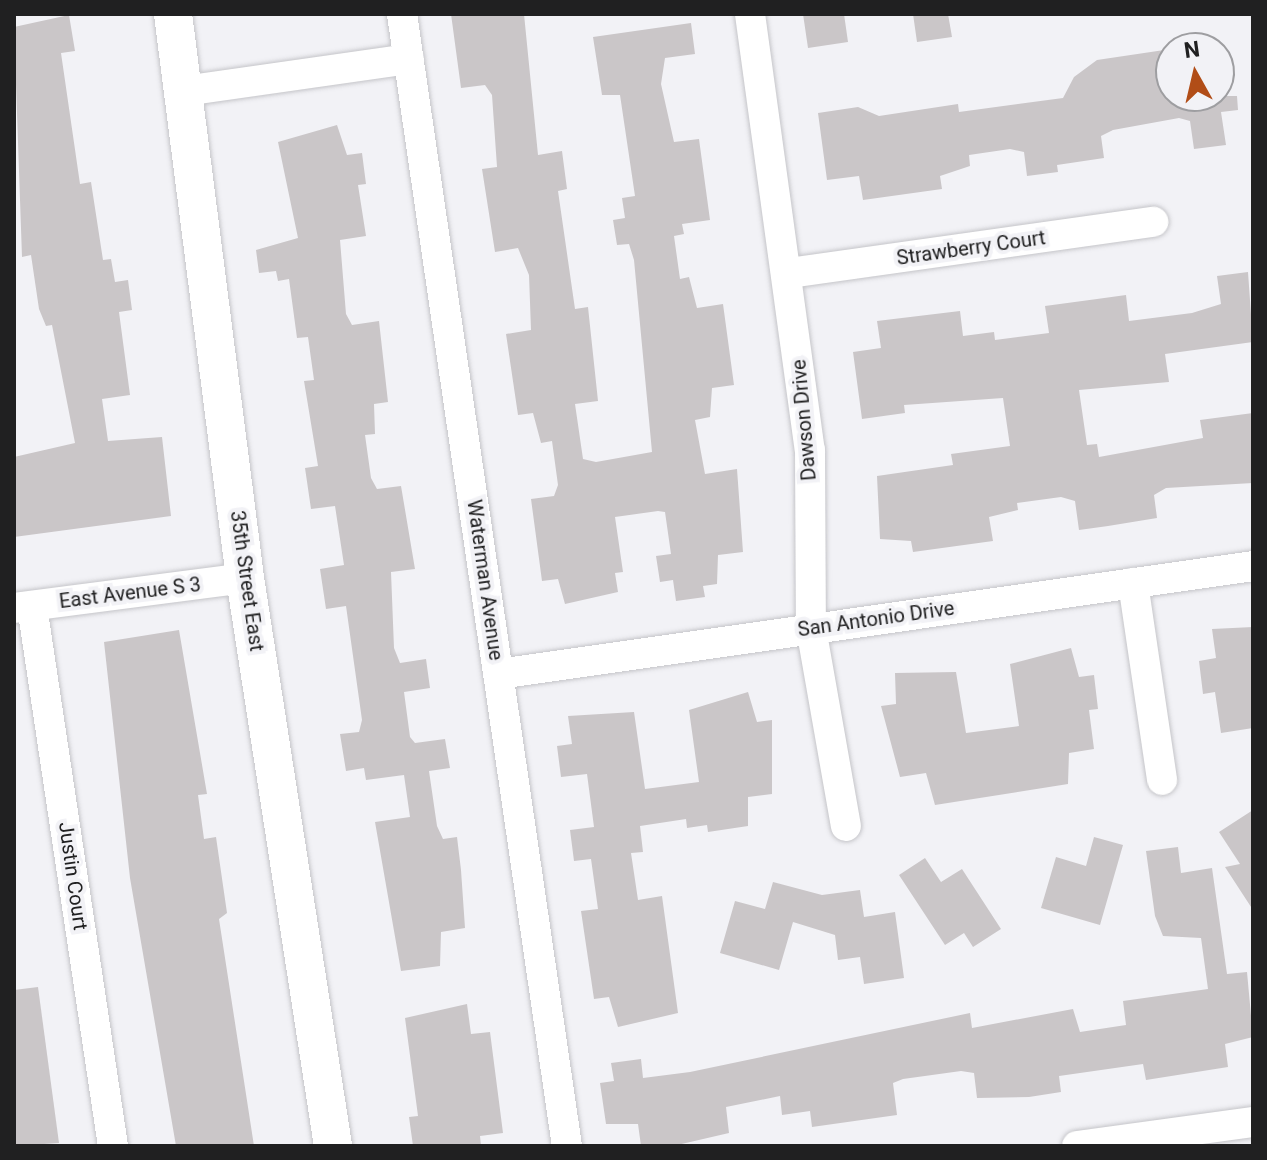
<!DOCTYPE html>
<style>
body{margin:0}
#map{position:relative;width:1267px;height:1160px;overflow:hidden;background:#f2f2f6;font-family:Roboto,sans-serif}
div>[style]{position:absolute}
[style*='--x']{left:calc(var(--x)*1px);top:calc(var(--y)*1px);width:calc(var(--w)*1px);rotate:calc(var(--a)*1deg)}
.building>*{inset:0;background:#cac6c8}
.roads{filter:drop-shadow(0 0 2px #c5c5c9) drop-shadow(0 0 2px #c5c5c9)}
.minor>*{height:30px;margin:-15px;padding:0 15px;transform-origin:15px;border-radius:15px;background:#fff}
.tertiary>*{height:38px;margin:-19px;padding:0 19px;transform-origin:19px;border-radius:19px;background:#fff}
span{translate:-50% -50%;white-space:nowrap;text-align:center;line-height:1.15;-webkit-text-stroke:8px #f2f2f6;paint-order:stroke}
.street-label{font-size:20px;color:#202021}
.frame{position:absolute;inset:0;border:16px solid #202021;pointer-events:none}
.north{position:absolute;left:1155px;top:32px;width:80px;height:80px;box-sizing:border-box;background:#f2f2f6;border:2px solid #9e9ea1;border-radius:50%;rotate:352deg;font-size:22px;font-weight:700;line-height:32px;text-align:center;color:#202021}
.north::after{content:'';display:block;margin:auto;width:28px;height:36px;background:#b14d17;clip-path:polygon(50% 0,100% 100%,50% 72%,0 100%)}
</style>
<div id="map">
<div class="building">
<i style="clip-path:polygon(451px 14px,524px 14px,538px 155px,562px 151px,567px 189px,558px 191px,575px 309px,588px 307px,598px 401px,575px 404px,583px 459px,596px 462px,652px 452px,634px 260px,629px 244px,617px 245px,613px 220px,625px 218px,622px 198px,635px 196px,620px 95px,602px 95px,593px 37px,691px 23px,695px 54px,665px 58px,661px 84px,674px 142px,699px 139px,710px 220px,682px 224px,684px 234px,674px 236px,680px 279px,689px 277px,697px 308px,723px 304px,734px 385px,712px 388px,710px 417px,695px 420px,705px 474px,737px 469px,743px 552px,718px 555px,717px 584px,703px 586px,705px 597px,676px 601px,673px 580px,660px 582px,656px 556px,671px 554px,665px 512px,658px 511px,615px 517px,623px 572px,615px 573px,618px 592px,565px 604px,558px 579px,542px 581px,531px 499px,554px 496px,558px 485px,552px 441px,541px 443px,533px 413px,518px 415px,506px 334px,531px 330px,529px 275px,518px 248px,495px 252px,482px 169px,497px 167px,492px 95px,485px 85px,461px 88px)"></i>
<i style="clip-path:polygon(803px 14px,844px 14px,848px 42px,808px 48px)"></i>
<i style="clip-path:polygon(913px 14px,948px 14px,952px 37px,917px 42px)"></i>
<i style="clip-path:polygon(69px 15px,75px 51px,61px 53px,80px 184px,91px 182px,103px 260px,111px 259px,115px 282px,128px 280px,132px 310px,119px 312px,130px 395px,102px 399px,108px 441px,162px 437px,171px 516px,14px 537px,14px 457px,75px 443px,52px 325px,46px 326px,39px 309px,31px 255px,22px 257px,14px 27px)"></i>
<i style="clip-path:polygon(1171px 49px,1171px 96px,1237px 96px,1238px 110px,1221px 112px,1226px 145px,1194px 149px,1190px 121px,1179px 118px,1113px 130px,1101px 136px,1104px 158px,1057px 165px,1058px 172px,1027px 176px,1024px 152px,1010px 149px,969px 155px,970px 166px,940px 176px,942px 189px,863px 200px,859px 176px,827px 180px,818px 113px,858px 107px,879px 116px,958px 104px,959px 112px,1063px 98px,1074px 77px,1097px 60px)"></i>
<i style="clip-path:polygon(337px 125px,347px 155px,362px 153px,366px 184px,358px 185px,366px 236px,340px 240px,346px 314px,352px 325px,379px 321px,388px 402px,374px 404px,375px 434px,365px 435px,371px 478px,377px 489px,401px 486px,415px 569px,391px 572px,394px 648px,400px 663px,426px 659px,430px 688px,404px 692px,410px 737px,415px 743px,445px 739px,450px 768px,429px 771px,437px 826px,443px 839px,457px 837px,461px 870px,465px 928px,441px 932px,440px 966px,401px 971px,375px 822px,410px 817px,404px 775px,366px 780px,364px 768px,346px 771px,340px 734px,359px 732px,362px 720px,346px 606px,326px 609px,320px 569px,344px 565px,335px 506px,311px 509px,305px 468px,318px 466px,304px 381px,314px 380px,308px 337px,297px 338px,289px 279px,278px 281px,276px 271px,259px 273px,256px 250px,298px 238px,278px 142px)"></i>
<i style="clip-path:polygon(1248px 272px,1253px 342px,1165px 354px,1169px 382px,1079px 390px,1087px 445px,1097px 444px,1099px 457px,1203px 438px,1200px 420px,1253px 413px,1253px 483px,1166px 488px,1154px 495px,1157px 518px,1108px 526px,1079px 530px,1075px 501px,1061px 497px,1017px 503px,1018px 510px,989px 517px,993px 541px,913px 552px,911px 541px,880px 539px,877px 476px,953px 465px,951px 454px,1010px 446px,1003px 398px,904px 405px,905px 413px,862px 419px,853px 352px,881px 348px,877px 321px,960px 311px,963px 336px,994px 332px,995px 340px,1049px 333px,1045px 306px,1097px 299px,1126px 295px,1129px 321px,1192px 313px,1221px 304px,1217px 276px)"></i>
<i style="clip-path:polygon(1253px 627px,1253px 728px,1221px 733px,1215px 692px,1203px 694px,1199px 661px,1216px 658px,1212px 629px)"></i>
<i style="clip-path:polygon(179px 630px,207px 794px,198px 795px,204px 839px,216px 837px,227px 913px,219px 919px,254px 1146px,176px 1146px,130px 878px,104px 642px)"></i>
<i style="clip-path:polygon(1071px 648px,1079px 677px,1094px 675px,1098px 709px,1089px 710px,1094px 749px,1069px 753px,1068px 784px,935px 805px,926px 773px,900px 777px,881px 706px,896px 704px,895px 673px,956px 672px,966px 733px,1019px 726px,1010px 664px)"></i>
<i style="clip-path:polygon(748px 692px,757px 722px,772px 720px,772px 794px,748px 797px,748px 826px,708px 832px,707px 825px,687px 828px,686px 819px,640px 826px,643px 852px,631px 853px,638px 900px,662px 896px,678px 1013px,618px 1027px,609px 997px,594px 999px,581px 911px,598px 909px,591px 859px,574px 861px,570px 830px,594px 827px,587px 774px,561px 777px,557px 746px,572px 744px,568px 716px,634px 712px,645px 789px,699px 782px,689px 710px)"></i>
<i style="clip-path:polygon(1253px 810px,1253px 910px,1225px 867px,1240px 864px,1219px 832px)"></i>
<i style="clip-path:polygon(1094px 837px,1123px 845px,1100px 925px,1041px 908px,1056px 857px,1086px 866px)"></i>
<i style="clip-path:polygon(1178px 847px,1181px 873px,1212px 868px,1227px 974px,1247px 972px,1253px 1037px,1225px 1044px,1228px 1067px,1146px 1080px,1143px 1064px,1059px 1076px,1061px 1092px,1029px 1097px,977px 1098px,974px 1073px,961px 1071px,903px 1079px,893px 1083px,897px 1115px,812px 1127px,810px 1111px,782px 1115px,780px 1096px,726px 1107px,729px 1133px,673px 1146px,641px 1146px,638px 1124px,606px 1124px,600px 1083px,614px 1081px,611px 1063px,641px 1059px,643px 1078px,690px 1072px,970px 1013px,972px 1028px,1073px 1009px,1080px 1032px,1126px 1025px,1123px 1001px,1208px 989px,1201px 938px,1163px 936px,1155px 916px,1146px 851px)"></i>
<i style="clip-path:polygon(925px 858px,941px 882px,962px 869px,1001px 929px,973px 947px,964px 933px,945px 945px,899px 875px)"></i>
<i style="clip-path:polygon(773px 882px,822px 895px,860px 890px,864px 917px,895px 912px,904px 978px,864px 984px,860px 957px,838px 960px,835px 935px,793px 922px,779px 970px,720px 953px,735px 901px,765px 909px)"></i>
<i style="clip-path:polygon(38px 987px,59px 1143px,14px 1146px,14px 990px)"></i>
<i style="clip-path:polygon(467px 1004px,471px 1034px,490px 1032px,503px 1133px,480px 1136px,481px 1146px,413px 1146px,409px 1117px,418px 1116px,405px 1018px)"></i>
</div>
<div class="roads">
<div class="minor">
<i style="--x:402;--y:14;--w:1144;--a:81.71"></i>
<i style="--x:750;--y:14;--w:440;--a:82.2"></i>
<i style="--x:810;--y:450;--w:178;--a:89.7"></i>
<i style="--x:811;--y:628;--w:201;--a:80"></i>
<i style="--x:184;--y:91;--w:227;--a:-8.1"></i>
<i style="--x:789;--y:273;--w:368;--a:-8"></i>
<i style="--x:1133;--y:583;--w:199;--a:81.6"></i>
<i style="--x:32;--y:606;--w:546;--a:81.47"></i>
<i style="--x:14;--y:608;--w:233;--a:-7.4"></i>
<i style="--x:499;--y:674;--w:762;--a:-8.15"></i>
<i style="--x:1077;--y:1146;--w:178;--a:-7.8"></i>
</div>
<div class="tertiary">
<i style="--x:173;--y:14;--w:569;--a:82.72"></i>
<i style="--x:245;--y:578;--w:575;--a:81.19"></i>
</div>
</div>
<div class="street-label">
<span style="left:971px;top:248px;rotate:-8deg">Strawberry Court</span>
<span style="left:804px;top:420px;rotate:-95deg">Dawson Drive</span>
<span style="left:485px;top:580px;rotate:82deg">Waterman Avenue</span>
<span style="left:247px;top:581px;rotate:82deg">35th Street East</span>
<span style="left:130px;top:593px;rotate:-7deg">East Avenue S 3</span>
<span style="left:876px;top:619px;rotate:-8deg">San Antonio Drive</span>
<span style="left:73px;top:876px;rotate:82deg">Justin Court</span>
</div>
<div class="frame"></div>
<div class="north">N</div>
</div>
